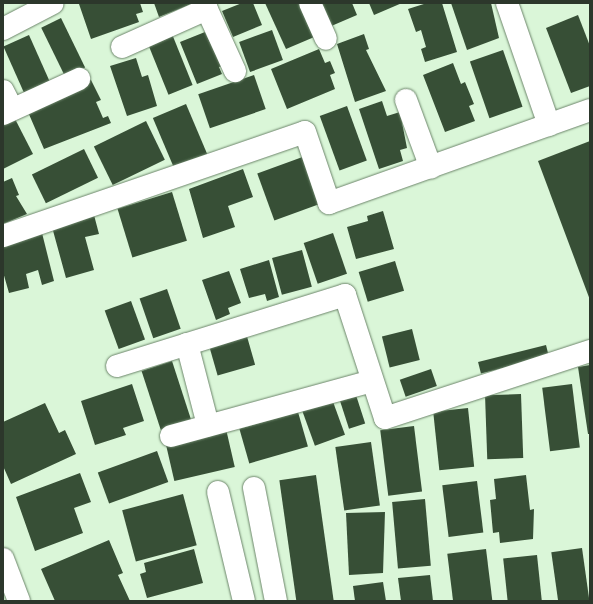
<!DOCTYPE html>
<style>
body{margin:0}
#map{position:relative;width:593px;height:604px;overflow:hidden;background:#daf6d8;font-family:"Varela Round",sans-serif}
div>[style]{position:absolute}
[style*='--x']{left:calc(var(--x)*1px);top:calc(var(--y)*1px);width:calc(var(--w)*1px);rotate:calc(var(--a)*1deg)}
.building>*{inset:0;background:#374f36;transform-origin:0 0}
.roads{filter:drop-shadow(0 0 1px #6c856a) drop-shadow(0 0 1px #6c856a)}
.minor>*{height:22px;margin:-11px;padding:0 11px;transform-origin:11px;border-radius:11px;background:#fff}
span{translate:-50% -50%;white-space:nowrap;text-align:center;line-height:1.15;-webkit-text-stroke:4px #daf6d8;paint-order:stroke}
.frame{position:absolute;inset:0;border:4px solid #2c372b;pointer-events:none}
</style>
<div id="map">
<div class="building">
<i style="clip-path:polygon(82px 3px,140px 3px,143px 12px,136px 14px,139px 22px,91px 39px,79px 4px)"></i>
<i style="clip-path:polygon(154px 3px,194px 3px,159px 17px)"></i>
<i style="clip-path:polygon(242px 3px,253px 3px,262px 25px,233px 37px,222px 11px)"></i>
<i style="clip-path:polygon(265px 3px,305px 3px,319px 35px,286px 49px)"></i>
<i style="clip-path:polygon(319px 3px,352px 3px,357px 15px,329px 27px)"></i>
<i style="clip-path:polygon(369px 3px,402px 3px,374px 15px)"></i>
<i style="clip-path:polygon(427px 3px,442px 3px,457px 52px,425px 62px,421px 49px,426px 47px,421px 30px,416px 32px,408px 9px)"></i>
<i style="clip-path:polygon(451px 3px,491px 3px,499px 38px,467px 50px)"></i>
<i style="clip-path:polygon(578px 15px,590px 46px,590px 86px,571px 93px,546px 28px)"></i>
<i style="left:61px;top:18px;width:55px;height:22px;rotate:64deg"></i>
<i style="left:272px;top:30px;width:32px;height:35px;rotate:70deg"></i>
<i style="clip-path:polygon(205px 32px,222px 66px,219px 67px,222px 74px,197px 84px,180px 42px)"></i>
<i style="left:172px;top:34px;width:55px;height:26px;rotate:68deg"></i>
<i style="clip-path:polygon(364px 34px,369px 49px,366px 50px,386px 91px,355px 102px,337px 44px)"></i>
<i style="left:29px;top:35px;width:55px;height:28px;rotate:66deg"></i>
<i style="clip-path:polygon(319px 49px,325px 63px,330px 61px,335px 73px,330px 75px,335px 89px,287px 109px,271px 69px)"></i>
<i style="left:503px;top:50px;width:60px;height:35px;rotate:71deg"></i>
<i style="clip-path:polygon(136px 58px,142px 77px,148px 75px,157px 106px,127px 116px,110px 66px)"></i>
<i style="clip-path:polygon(453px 63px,461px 84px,465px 82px,474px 104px,469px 106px,475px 121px,445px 132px,423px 75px)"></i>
<i style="left:254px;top:75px;width:36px;height:59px;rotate:71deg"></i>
<i style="clip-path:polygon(91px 80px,101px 100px,96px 102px,103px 118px,108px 116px,111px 123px,44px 149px,28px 112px)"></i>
<i style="clip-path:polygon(382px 101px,387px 116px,400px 112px,407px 148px,400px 150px,403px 161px,379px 169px,359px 109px)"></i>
<i style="left:186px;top:104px;width:61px;height:36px;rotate:67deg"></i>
<i style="left:347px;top:106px;width:58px;height:29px;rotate:70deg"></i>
<i style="clip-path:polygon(13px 115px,33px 154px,3px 169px,3px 120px)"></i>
<i style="left:146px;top:121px;width:43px;height:58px;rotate:64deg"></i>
<i style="clip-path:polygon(590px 141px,590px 300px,538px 161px)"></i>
<i style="left:84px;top:149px;width:32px;height:58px;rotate:64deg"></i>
<i style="left:308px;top:155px;width:50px;height:54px;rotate:70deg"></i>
<i style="clip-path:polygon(243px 169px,253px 197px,228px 206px,235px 227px,203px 238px,189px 189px)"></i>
<i style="clip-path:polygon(12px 178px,19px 195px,16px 196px,27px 214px,3px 224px,3px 182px)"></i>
<i style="left:172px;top:192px;width:51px;height:57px;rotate:73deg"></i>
<i style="clip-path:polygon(383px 211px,394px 249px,356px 259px,347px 227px,368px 221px,367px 216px)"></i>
<i style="clip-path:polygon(94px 215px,99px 234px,85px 237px,94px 270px,66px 278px,52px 227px)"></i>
<i style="clip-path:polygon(42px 233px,54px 281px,42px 285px,38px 270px,26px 274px,29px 288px,9px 293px,3px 272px,3px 244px)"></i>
<i style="left:333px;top:233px;width:43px;height:31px;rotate:71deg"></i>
<i style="left:302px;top:250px;width:38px;height:31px;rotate:75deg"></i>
<i style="clip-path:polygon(269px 260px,279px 297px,267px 301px,265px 294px,249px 298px,240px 269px)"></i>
<i style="left:395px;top:261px;width:31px;height:38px;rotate:73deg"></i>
<i style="clip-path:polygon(229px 271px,241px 303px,228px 308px,230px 314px,216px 320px,202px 280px)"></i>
<i style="left:167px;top:289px;width:42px;height:29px;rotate:71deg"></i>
<i style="left:131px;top:301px;width:41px;height:28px;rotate:70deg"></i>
<i style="left:412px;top:329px;width:32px;height:31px;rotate:76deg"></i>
<i style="left:246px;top:333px;width:33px;height:39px;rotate:74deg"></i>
<i style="left:546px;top:345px;width:12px;height:70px;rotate:76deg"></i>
<i style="left:172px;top:361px;width:62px;height:32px;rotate:72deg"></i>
<i style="clip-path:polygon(590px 365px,590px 434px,588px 434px,578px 367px)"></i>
<i style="left:431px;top:369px;width:18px;height:33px;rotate:71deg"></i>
<i style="clip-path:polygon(132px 384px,144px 421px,123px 428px,126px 435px,95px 445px,81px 401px)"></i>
<i style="left:572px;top:384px;width:64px;height:30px;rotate:83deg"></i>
<i style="left:355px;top:392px;width:33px;height:17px;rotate:72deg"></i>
<i style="left:521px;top:394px;width:64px;height:36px;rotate:88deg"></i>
<i style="left:332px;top:399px;width:38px;height:32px;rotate:70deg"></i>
<i style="clip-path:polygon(45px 403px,59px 433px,65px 430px,76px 454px,11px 484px,3px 466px,3px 422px)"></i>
<i style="left:468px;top:408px;width:59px;height:35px;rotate:84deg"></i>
<i style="left:298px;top:412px;width:36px;height:61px;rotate:74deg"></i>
<i style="left:414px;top:426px;width:66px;height:34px;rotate:83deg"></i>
<i style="left:226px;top:429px;width:39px;height:62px;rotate:77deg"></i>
<i style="left:371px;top:442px;width:64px;height:36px;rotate:82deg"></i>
<i style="left:157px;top:451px;width:33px;height:63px;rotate:70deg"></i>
<i style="clip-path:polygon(80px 473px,91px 502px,74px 508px,83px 533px,35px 551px,16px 497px)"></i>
<i style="left:316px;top:475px;width:127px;height:37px;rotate:82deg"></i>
<i style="clip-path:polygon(526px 475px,530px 510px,534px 509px,533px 539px,500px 543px,499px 532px,493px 533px,490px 500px,496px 499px,494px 479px)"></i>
<i style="left:477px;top:481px;width:52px;height:35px;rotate:83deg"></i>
<i style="left:183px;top:494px;width:53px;height:63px;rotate:75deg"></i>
<i style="left:425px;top:499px;width:67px;height:33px;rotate:85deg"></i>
<i style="clip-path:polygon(385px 512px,383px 573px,349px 575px,346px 513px)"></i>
<i style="clip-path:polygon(109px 540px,123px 573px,118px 575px,130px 601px,55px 601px,41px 569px)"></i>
<i style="left:582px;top:548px;width:53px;height:31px;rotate:82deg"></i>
<i style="clip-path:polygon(194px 549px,203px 583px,147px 598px,140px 574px,146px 572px,144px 563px)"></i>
<i style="left:486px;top:549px;width:52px;height:39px;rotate:83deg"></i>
<i style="left:537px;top:555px;width:46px;height:34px;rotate:84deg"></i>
<i style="clip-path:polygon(430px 575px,433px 601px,401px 601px,398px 578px)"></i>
<i style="clip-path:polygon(383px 582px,386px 601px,355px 601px,353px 586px)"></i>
</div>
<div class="roads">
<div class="minor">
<i style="--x:204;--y:3;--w:75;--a:65.5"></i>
<i style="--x:310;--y:3;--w:39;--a:66"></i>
<i style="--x:507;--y:3;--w:129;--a:71"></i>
<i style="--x:3;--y:29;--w:56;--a:-27.5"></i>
<i style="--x:122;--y:47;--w:93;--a:-24.1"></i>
<i style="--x:3;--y:91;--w:20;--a:63"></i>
<i style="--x:406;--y:100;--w:72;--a:69.8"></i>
<i style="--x:3;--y:114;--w:84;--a:-24.7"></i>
<i style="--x:3;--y:236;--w:319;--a:-19"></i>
<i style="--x:305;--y:132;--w:75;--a:71.3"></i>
<i style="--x:329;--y:203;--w:277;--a:-19.6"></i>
<i style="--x:187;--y:344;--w:84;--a:75.5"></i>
<i style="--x:117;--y:366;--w:239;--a:-17.3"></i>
<i style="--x:345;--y:295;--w:129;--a:72"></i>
<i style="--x:385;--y:418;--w:216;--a:-18.1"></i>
<i style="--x:171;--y:436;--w:208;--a:-15.3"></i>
<i style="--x:254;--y:488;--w:115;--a:79"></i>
<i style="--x:218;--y:492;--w:112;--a:76.6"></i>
<i style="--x:3;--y:559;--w:45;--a:69.1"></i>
</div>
</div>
<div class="frame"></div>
</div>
